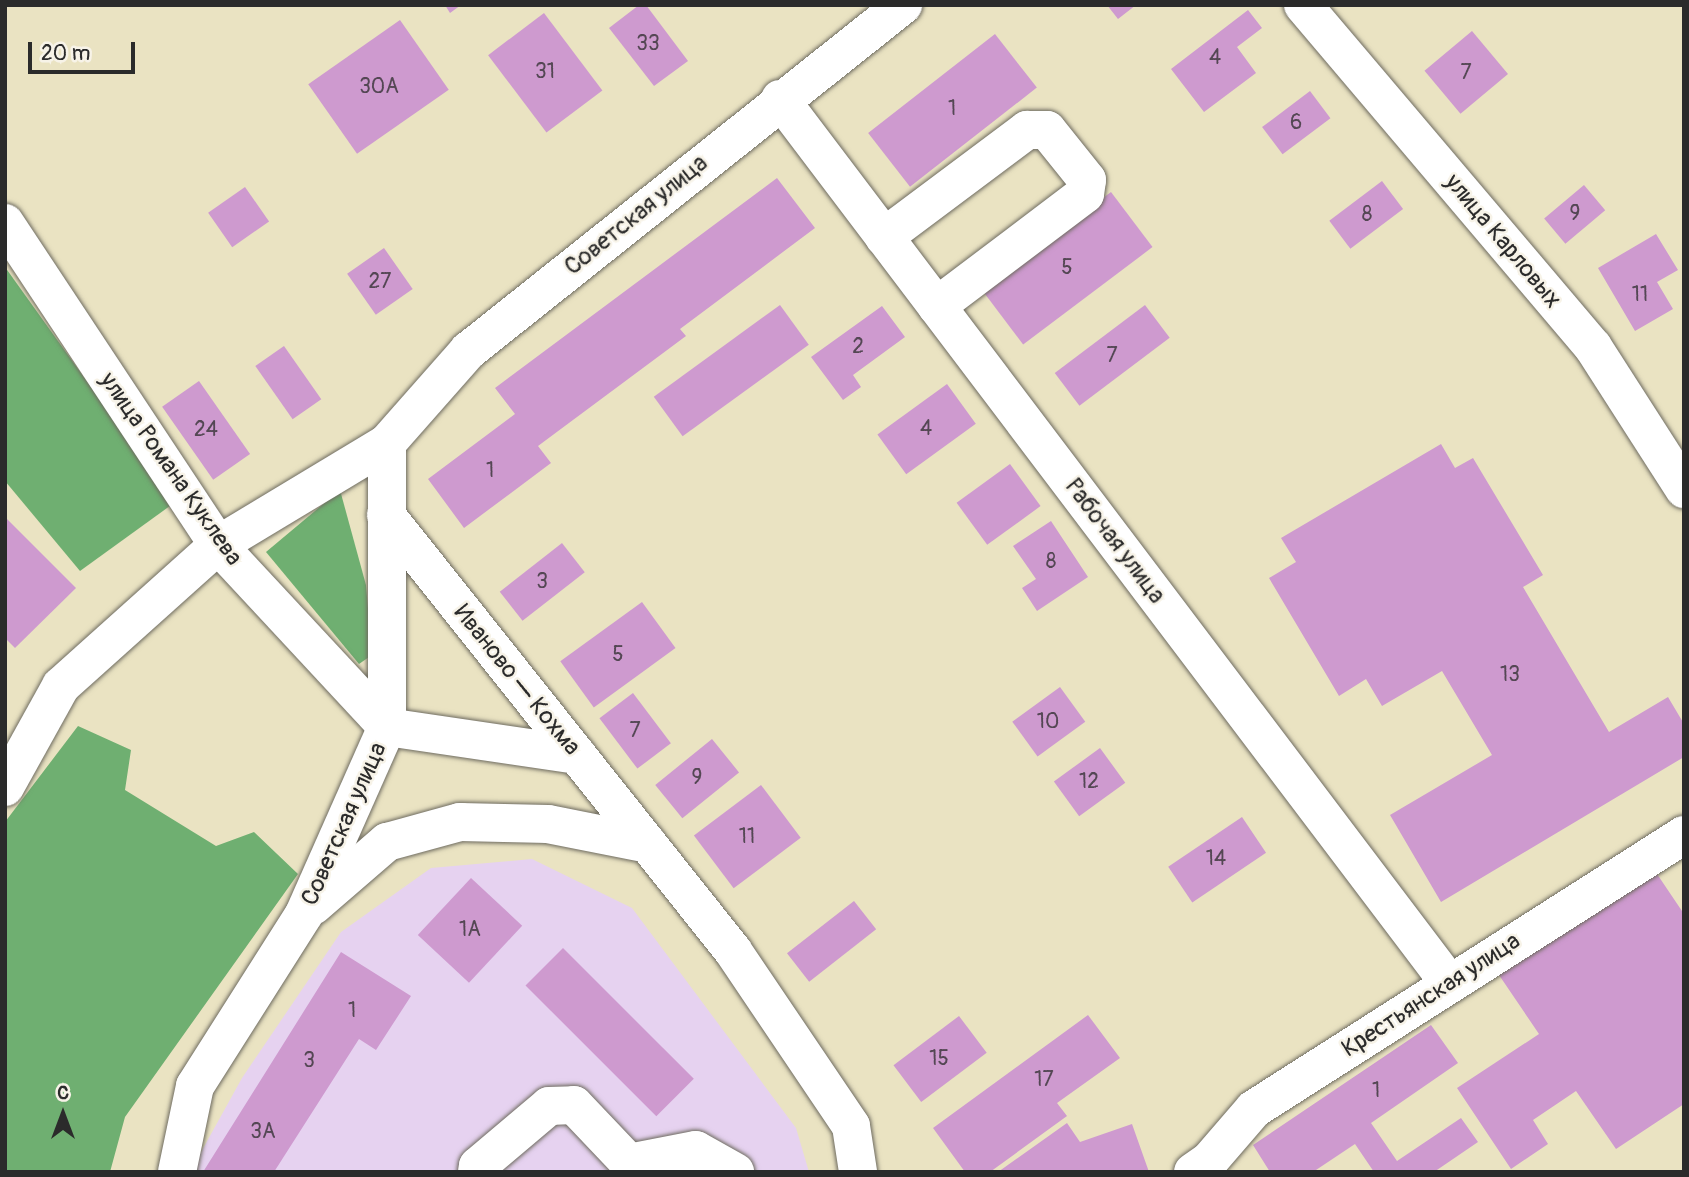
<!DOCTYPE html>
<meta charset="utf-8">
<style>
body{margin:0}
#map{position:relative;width:1689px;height:1177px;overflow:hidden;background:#eae3c2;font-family:Pangolin,sans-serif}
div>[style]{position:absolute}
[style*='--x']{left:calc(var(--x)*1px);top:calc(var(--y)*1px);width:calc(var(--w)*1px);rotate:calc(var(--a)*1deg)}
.built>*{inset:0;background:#e6d2f0}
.forest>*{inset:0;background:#6faf71}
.building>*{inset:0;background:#ce9acf;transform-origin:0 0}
.roads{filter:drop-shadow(0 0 2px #6e6b60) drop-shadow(0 0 2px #6e6b60)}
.minor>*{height:38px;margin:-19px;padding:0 19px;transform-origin:19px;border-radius:19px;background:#fff}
.major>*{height:38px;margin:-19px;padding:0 19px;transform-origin:19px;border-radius:19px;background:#fff}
span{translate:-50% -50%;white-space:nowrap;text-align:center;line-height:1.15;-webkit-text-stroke:5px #f7f3e8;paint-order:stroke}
.number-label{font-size:21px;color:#544754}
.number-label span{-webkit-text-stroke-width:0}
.street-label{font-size:24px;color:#2b2b2b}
.frame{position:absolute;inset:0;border:7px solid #2b2b2b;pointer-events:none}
.north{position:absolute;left:28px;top:1079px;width:70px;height:70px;-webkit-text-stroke:5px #f7f3e8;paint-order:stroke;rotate:0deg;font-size:19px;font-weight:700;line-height:28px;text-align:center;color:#2b2b2b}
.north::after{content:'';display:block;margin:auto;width:24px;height:32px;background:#2b2b2b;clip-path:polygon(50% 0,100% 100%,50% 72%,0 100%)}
.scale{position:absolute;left:28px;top:42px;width:107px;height:32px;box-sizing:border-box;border:4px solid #2b2b2b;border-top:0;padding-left:9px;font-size:21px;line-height:24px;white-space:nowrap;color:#2b2b2b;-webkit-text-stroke:5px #f7f3e8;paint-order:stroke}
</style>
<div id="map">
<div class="built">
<i style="clip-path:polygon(532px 859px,632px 908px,796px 1128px,809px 1172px,190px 1172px,242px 1078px,341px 932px,431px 868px)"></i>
</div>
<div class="forest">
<i style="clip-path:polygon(5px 267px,174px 503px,80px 571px,5px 481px)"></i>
<i style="clip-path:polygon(340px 490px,366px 585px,372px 655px,359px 664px,266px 552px)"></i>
<i style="clip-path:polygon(78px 726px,131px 750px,125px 790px,216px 846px,254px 832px,298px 874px,125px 1117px,110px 1172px,5px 1172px,5px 822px)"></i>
</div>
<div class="building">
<i style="clip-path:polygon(445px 5px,461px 5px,450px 13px)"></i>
<i style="clip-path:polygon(639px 5px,646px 5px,688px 61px,654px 86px,609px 28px)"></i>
<i style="clip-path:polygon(1107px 5px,1136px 5px,1118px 19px)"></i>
<i style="clip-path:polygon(1248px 10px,1262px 28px,1237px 47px,1256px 73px,1204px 112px,1171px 69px)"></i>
<i style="left:544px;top:13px;width:97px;height:70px;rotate:53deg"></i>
<i style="left:400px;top:20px;width:85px;height:112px;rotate:55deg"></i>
<i style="left:1472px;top:31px;width:56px;height:62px;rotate:50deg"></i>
<i style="left:995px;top:34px;width:68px;height:161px;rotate:52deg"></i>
<i style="left:1310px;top:91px;width:34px;height:60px;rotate:53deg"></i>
<i style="clip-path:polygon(777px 178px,815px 228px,680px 329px,686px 336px,538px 446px,551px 463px,464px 528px,428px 479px,515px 414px,495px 388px)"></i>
<i style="left:1382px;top:181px;width:35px;height:66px;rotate:53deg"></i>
<i style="left:1584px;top:185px;width:33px;height:52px;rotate:50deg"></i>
<i style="left:245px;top:187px;width:42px;height:45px;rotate:55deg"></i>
<i style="left:1111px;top:192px;width:69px;height:162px;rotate:53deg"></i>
<i style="clip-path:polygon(1656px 234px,1678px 270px,1657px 282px,1673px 309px,1635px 331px,1598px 268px)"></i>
<i style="left:384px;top:248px;width:50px;height:45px;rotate:55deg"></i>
<i style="left:780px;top:305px;width:49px;height:156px;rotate:54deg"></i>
<i style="left:1145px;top:305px;width:41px;height:113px;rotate:53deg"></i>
<i style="clip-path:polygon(882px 306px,905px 337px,853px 375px,861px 387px,843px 400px,811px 357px)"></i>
<i style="left:284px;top:346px;width:65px;height:35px;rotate:55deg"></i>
<i style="left:199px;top:381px;width:89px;height:45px;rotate:55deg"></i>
<i style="left:947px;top:384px;width:49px;height:86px;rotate:54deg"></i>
<i style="clip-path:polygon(1441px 444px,1455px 468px,1473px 458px,1543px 575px,1523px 587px,1609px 732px,1668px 697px,1684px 724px,1684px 757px,1441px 902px,1390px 815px,1492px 755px,1442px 671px,1382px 706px,1366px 679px,1339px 696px,1269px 578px,1296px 562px,1281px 538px)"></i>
<i style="left:1010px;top:464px;width:52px;height:66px;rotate:54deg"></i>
<i style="clip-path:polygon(5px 517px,76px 588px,15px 648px,5px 638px)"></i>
<i style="clip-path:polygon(1051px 521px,1088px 577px,1037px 611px,1022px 588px,1036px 579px,1013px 546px)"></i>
<i style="left:562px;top:543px;width:37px;height:79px;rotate:52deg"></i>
<i style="left:642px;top:602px;width:57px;height:101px;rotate:54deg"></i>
<i style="left:1060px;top:687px;width:43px;height:59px;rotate:54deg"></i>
<i style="left:633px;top:693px;width:63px;height:42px;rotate:53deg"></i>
<i style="left:712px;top:739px;width:43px;height:73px;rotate:51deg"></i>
<i style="left:1100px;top:748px;width:43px;height:57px;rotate:54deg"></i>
<i style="left:761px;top:785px;width:66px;height:84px;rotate:53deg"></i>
<i style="left:1242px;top:817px;width:43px;height:89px;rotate:56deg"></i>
<i style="clip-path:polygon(1655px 871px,1684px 914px,1684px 1104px,1616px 1149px,1576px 1091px,1533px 1120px,1548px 1144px,1511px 1169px,1457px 1088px,1539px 1034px,1499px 975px)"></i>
<i style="left:471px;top:878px;width:70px;height:78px;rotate:43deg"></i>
<i style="left:854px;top:901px;width:36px;height:85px;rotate:52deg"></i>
<i style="left:563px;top:948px;width:185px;height:53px;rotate:45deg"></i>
<i style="clip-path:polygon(341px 952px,411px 996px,376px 1050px,359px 1039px,274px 1172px,203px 1172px)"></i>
<i style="clip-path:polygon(1088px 1015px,1120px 1058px,1057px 1103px,1067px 1116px,990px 1172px,965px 1172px,933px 1128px)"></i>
<i style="left:959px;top:1016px;width:46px;height:82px;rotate:53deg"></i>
<i style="clip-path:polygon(1431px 1025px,1458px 1063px,1371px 1123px,1397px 1161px,1461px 1118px,1478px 1142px,1434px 1172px,1374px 1172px,1355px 1144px,1313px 1172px,1270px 1172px,1253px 1145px)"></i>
<i style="clip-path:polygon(1067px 1123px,1080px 1142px,1132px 1124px,1149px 1172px,998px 1172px)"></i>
</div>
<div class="roads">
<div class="minor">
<i style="--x:1303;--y:5;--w:448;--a:49.7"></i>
<i style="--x:1593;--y:347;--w:169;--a:57.3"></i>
<i style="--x:780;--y:99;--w:1109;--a:52.88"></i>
<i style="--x:5;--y:223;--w:386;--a:56.5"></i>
<i style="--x:218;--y:545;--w:248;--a:47.1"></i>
<i style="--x:387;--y:727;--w:192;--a:8.4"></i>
<i style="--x:884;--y:237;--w:179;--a:-36.8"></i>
<i style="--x:1027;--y:130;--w:20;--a:0"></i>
<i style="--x:1047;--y:130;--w:64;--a:51.3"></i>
<i style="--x:1087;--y:180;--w:14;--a:98"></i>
<i style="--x:1085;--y:194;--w:186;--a:142.9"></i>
<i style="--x:5;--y:787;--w:115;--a:-61"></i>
<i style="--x:61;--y:686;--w:211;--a:-41.9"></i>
<i style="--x:218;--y:545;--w:197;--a:-31.1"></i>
<i style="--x:629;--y:1163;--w:68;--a:-11"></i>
<i style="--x:696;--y:1150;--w:45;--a:29.4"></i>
<i style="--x:477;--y:1172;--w:6;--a:-81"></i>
<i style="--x:478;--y:1166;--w:93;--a:-40.2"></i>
<i style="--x:549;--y:1106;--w:25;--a:-2"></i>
<i style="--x:574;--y:1105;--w:80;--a:46.5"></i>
<i style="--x:629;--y:1163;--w:9;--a:90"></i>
<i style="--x:1193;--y:1172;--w:21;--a:-35"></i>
<i style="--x:1210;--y:1160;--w:67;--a:-49.2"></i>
<i style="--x:1254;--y:1109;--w:510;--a:-32.51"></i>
</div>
<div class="major">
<i style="--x:386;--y:515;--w:557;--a:51.48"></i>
<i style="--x:733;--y:951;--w:211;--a:56"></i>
<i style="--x:851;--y:1126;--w:47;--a:81.3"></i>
<i style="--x:313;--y:906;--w:98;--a:-40.9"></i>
<i style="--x:387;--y:842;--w:76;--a:-15.3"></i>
<i style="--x:460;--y:822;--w:88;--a:1.3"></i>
<i style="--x:548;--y:824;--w:102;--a:11.3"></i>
<i style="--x:177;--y:1172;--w:88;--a:-78.2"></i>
<i style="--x:195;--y:1086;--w:204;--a:-57.6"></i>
<i style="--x:304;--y:914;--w:205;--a:-66.1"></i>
<i style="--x:387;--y:727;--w:284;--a:-90"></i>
<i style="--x:387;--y:443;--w:123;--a:-48.6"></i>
<i style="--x:468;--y:351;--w:556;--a:-38.5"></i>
</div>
</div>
<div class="number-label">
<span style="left:648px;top:44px">33</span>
<span style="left:1215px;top:58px">4</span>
<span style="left:545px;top:72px">31</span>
<span style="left:1466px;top:73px">7</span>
<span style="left:379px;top:87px">30А</span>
<span style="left:952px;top:109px">1</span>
<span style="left:1296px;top:123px">6</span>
<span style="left:1575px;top:214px">9</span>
<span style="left:1367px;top:215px">8</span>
<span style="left:1067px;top:268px">5</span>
<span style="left:380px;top:282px">27</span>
<span style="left:1640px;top:295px">11</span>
<span style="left:858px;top:347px">2</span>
<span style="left:1112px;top:356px">7</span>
<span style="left:926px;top:429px">4</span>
<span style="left:206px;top:430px">24</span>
<span style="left:490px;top:471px">1</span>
<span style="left:1051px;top:562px">8</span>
<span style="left:542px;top:582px">3</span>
<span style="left:618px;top:655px">5</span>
<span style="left:1510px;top:675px">13</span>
<span style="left:1048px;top:722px">10</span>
<span style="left:635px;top:731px">7</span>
<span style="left:697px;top:778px">9</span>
<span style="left:1089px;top:782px">12</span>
<span style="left:747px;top:837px">11</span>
<span style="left:1216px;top:859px">14</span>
<span style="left:470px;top:930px">1А</span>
<span style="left:352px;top:1011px">1</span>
<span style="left:939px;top:1059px">15</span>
<span style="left:309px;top:1061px">3</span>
<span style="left:1044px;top:1080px">17</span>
<span style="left:1376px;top:1091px">1</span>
<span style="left:263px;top:1132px">3А</span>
</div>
<div class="street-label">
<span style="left:636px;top:215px;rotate:-39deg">Советская улица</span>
<span style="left:1503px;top:241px;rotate:50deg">улица Карловых</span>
<span style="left:171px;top:469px;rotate:55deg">улица Романа Куклева</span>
<span style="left:1115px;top:541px;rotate:53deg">Рабочая улица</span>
<span style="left:517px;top:680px;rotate:51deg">Иваново — Кохма</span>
<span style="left:344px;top:824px;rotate:-66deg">Советская улица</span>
<span style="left:1431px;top:995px;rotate:-33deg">Крестьянская улица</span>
</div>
<div class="frame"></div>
<div class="north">С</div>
<div class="scale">20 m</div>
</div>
